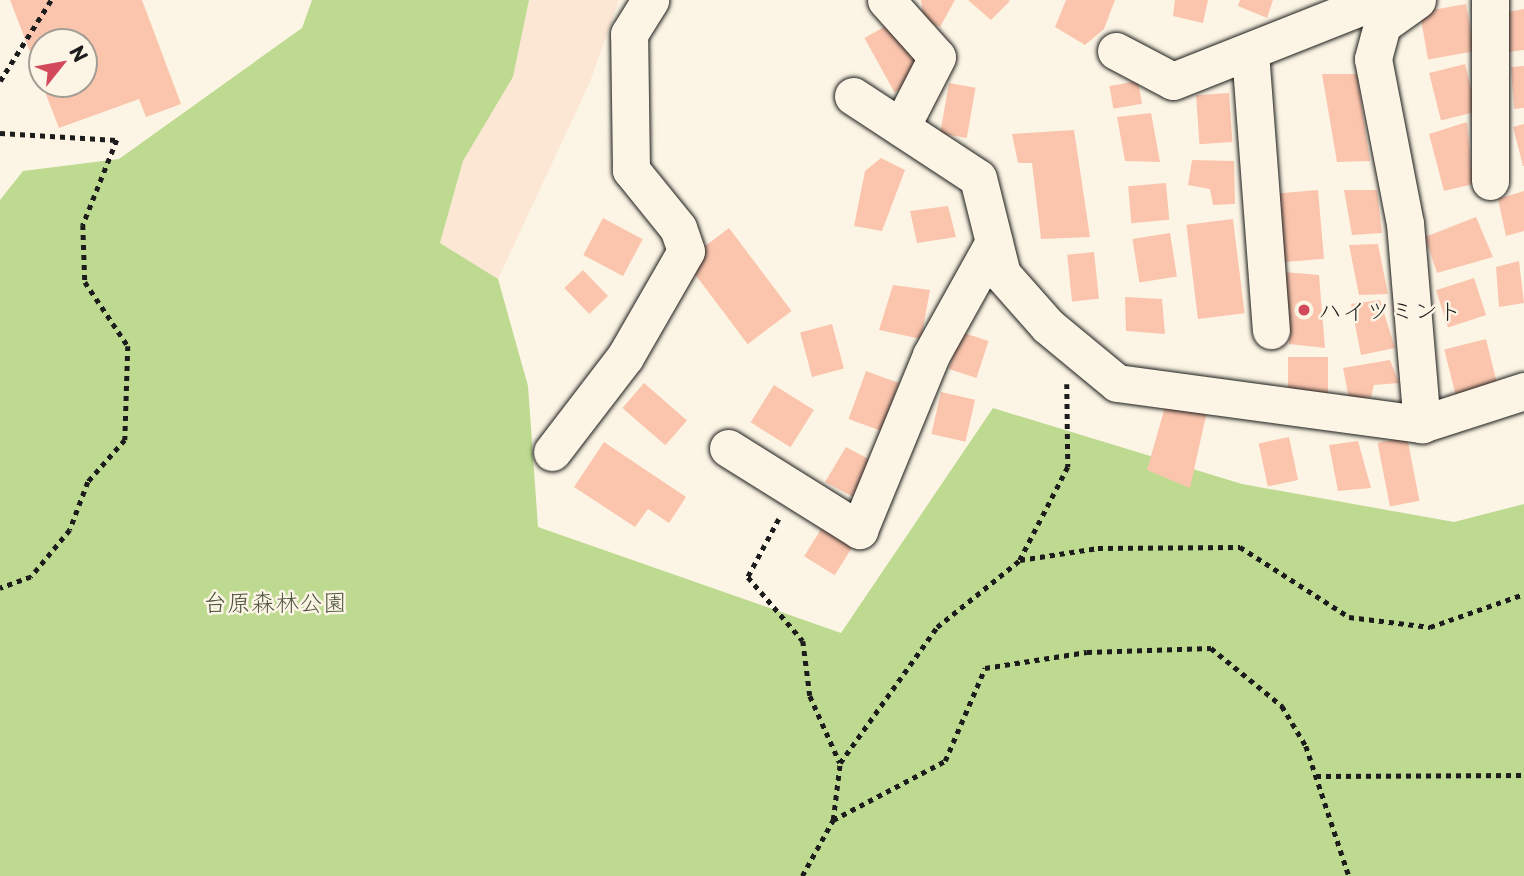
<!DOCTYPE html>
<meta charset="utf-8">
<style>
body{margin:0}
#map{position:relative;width:1524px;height:876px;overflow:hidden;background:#fcf5e5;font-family:"Playpen Sans","Klee One",sans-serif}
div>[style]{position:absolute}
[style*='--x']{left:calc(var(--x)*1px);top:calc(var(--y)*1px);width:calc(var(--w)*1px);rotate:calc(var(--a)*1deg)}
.built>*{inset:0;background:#fce7d4}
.green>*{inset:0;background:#beda91}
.building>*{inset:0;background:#fbc5ad;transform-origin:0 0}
.path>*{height:4.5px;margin-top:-2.25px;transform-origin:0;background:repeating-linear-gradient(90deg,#1c1c1c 0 5px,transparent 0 10px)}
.roads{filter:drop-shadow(0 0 2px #1c1c1c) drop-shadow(0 0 2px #1c1c1c)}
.minor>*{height:37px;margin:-18.5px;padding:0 18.5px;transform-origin:18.5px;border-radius:18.5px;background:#fcf5e5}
.dots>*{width:19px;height:19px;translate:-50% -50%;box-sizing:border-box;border:4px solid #fcf5e5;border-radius:50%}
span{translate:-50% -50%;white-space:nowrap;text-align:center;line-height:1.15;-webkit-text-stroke:5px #fcf5e5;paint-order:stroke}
.poi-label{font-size:24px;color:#1c1c1c}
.left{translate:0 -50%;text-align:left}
.park-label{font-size:24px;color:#4d553f}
.north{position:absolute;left:28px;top:28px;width:70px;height:70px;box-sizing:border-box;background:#fcf5e5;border:2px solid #a29e95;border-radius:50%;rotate:59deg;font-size:19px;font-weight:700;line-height:28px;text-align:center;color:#1c1c1c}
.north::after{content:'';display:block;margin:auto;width:24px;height:32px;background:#d1495b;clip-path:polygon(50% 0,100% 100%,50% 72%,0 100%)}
</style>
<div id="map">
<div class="built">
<i style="clip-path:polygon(529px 0,619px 0,590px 82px,498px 279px,440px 243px,463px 161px,513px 77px)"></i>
</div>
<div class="green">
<i style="clip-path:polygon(312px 0,529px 0,513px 77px,463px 161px,440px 243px,498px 279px,528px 386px,538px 527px,841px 633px,993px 408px,1242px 484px,1454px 522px,1524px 504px,1524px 876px,0 876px,0 200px,23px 171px,119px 159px,302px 28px)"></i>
</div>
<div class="building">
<i style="clip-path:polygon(10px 0,142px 0,181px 104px,146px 117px,139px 99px,59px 128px,42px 84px,84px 84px,84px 42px,42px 42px,42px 83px)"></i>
<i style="clip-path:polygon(921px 0,955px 0,940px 27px,924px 20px)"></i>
<i style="clip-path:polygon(968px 0,1008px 0,1010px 1px,991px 20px)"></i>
<i style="clip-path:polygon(1066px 0,1115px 0,1104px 29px,1085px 45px,1055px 27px)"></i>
<i style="clip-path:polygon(1175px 0,1208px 0,1203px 23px,1173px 16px)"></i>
<i style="clip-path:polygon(1240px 0,1273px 0,1267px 18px,1238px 6px)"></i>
<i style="left:1466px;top:4px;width:48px;height:47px;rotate:80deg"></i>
<i style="clip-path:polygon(1524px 9px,1524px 50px,1508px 52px,1502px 13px)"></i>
<i style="left:895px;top:21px;width:62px;height:35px;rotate:61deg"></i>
<i style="left:1465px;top:64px;width:49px;height:37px;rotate:76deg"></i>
<i style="clip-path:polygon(1524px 66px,1524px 108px,1514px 109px,1511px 67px)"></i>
<i style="clip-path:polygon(1322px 74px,1357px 74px,1370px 161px,1337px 162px)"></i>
<i style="left:1138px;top:81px;width:23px;height:29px;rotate:80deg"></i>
<i style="left:949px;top:83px;width:27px;height:51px;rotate:10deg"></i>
<i style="left:1229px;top:93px;width:49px;height:33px;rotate:86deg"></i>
<i style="clip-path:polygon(1151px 113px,1160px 162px,1125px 161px,1117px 117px)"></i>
<i style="clip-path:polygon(1467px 122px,1473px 184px,1444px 191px,1429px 134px)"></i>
<i style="clip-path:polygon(1524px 124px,1524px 166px,1523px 166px,1513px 127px)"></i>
<i style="clip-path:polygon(1074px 130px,1090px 237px,1041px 239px,1032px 163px,1018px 163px,1012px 134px)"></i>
<i style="clip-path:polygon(881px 158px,905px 170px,882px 231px,854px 226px,865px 171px)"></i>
<i style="clip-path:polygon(1192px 160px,1234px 161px,1235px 204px,1213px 205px,1210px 189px,1188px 185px)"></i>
<i style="left:1166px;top:183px;width:37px;height:38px;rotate:85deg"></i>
<i style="left:1318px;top:190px;width:69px;height:47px;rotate:85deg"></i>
<i style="clip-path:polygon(1344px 190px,1377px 190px,1382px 233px,1352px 235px)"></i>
<i style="clip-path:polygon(1524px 191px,1524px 231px,1506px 236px,1498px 199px)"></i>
<i style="clip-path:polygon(948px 206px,956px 237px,917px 243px,910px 211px)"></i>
<i style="clip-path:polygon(1476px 217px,1493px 257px,1437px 273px,1425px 237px)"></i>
<i style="left:603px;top:218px;width:45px;height:42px;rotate:28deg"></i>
<i style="left:1233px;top:219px;width:95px;height:47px;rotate:83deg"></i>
<i style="left:729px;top:228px;width:104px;height:55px;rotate:53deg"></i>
<i style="left:1170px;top:233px;width:44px;height:38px;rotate:81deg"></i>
<i style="clip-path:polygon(1378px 244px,1388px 294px,1359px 295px,1349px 245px)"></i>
<i style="left:1094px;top:252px;width:47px;height:27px;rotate:84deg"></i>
<i style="clip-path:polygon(1519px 261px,1524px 303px,1499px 307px,1496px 267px)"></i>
<i style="left:583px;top:270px;width:36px;height:26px;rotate:46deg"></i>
<i style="clip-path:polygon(1284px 272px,1319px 275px,1325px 348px,1289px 344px)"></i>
<i style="left:1474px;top:278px;width:39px;height:40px;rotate:72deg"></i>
<i style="clip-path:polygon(893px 285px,930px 290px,921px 339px,879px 330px)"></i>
<i style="clip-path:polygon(1125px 297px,1162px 299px,1165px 334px,1126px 331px)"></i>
<i style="clip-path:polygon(1380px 300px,1395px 348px,1361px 355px,1351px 304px)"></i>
<i style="left:832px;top:324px;width:46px;height:33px;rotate:75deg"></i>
<i style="left:961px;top:332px;width:29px;height:39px;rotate:18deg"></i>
<i style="left:1486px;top:339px;width:49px;height:43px;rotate:76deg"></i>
<i style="left:1288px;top:357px;width:40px;height:39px"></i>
<i style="clip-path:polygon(1390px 360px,1399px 383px,1374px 385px,1371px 397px,1349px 399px,1343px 368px)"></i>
<i style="left:866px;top:371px;width:35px;height:51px;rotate:20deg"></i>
<i style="left:644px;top:383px;width:57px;height:33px;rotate:41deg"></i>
<i style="left:774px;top:385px;width:47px;height:44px;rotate:32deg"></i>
<i style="left:941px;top:392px;width:35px;height:43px;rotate:13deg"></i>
<i style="clip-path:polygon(1167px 400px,1207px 411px,1190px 488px,1147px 470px)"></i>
<i style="left:1289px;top:437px;width:44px;height:31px;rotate:78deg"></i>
<i style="left:1407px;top:437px;width:65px;height:30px;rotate:79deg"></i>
<i style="clip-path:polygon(1358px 441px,1371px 488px,1338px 491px,1329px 445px)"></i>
<i style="clip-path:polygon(604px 442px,686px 497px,669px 523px,648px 509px,635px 527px,574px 487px)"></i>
<i style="clip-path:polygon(846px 447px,874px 462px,859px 500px,825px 482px)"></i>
<i style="left:828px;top:518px;width:36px;height:45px;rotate:32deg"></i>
</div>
<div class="path">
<i style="--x:0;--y:81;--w:96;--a:-57.8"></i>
<i style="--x:0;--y:133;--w:117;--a:3.4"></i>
<i style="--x:117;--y:140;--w:92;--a:111.8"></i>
<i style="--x:83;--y:225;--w:57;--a:88"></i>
<i style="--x:85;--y:282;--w:77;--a:56.1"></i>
<i style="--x:128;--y:346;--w:94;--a:91.8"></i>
<i style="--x:125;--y:440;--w:56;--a:131.4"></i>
<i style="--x:88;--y:482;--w:51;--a:110.6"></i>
<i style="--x:70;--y:530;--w:61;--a:129.7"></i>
<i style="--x:31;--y:577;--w:33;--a:160"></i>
<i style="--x:1067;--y:384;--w:83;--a:89.3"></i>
<i style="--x:1068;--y:467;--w:105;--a:117.3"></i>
<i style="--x:1020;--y:560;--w:79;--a:-8.7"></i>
<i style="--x:1098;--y:548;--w:142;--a:-0.4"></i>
<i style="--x:1240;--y:547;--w:130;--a:32.7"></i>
<i style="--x:1349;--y:617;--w:82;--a:7"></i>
<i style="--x:1430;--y:627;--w:100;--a:-19.3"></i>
<i style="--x:779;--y:519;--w:66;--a:118.1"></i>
<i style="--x:748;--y:577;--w:84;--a:49.3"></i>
<i style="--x:803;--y:641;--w:55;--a:82.7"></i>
<i style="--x:810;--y:696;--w:73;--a:65.9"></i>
<i style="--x:1316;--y:776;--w:208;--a:-0.3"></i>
<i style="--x:833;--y:820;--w:57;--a:-83"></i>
<i style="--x:840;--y:763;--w:167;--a:-54.5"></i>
<i style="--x:937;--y:627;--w:107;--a:-38.9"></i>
<i style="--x:802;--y:876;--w:64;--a:-61"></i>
<i style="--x:833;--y:820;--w:127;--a:-27.8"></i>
<i style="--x:945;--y:761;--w:101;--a:-66.7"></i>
<i style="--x:985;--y:668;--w:103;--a:-8.9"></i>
<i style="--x:1087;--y:652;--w:124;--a:-1.8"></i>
<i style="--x:1211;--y:648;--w:92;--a:39.2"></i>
<i style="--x:1282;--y:706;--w:47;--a:59"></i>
<i style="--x:1306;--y:746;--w:137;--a:71.7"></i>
</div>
<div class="roads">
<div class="minor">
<i style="--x:886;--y:0;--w:76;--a:48.2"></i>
<i style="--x:937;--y:57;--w:79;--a:117.2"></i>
<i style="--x:1417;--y:0;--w:43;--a:144.5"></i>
<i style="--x:1382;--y:25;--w:35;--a:105"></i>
<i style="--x:1373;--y:59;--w:167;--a:79"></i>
<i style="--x:1405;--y:223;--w:202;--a:85.2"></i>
<i style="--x:1490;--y:0;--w:181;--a:90"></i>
<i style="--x:1116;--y:51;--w:64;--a:27.8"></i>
<i style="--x:1173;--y:81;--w:220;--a:-21.6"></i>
<i style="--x:1250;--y:52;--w:279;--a:85.7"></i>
<i style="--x:853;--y:96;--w:149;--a:33.3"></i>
<i style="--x:978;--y:178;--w:99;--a:76"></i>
<i style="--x:1002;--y:274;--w:69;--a:48.5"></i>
<i style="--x:1048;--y:326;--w:89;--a:39.6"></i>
<i style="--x:1117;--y:383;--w:308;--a:7.7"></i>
<i style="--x:1422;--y:424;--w:107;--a:-17.9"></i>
<i style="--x:728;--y:448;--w:155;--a:32"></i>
<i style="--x:859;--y:530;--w:189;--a:-67.6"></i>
<i style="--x:931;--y:355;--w:129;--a:-60.9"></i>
<i style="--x:552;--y:452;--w:120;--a:-52.5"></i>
<i style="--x:625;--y:357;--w:122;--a:-60.1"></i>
<i style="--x:686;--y:251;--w:24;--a:-109"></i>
<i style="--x:678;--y:228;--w:75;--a:-129"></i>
<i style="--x:631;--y:170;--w:136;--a:-90.8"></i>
<i style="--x:629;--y:34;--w:40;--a:-58"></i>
</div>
</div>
<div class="dots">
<i style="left:1304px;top:310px;background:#d1495b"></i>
</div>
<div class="poi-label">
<span class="left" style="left:1318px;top:310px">ハイツミント</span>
</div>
<div class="park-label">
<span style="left:275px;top:602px">台原森林公園</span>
</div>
<div class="north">N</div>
</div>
